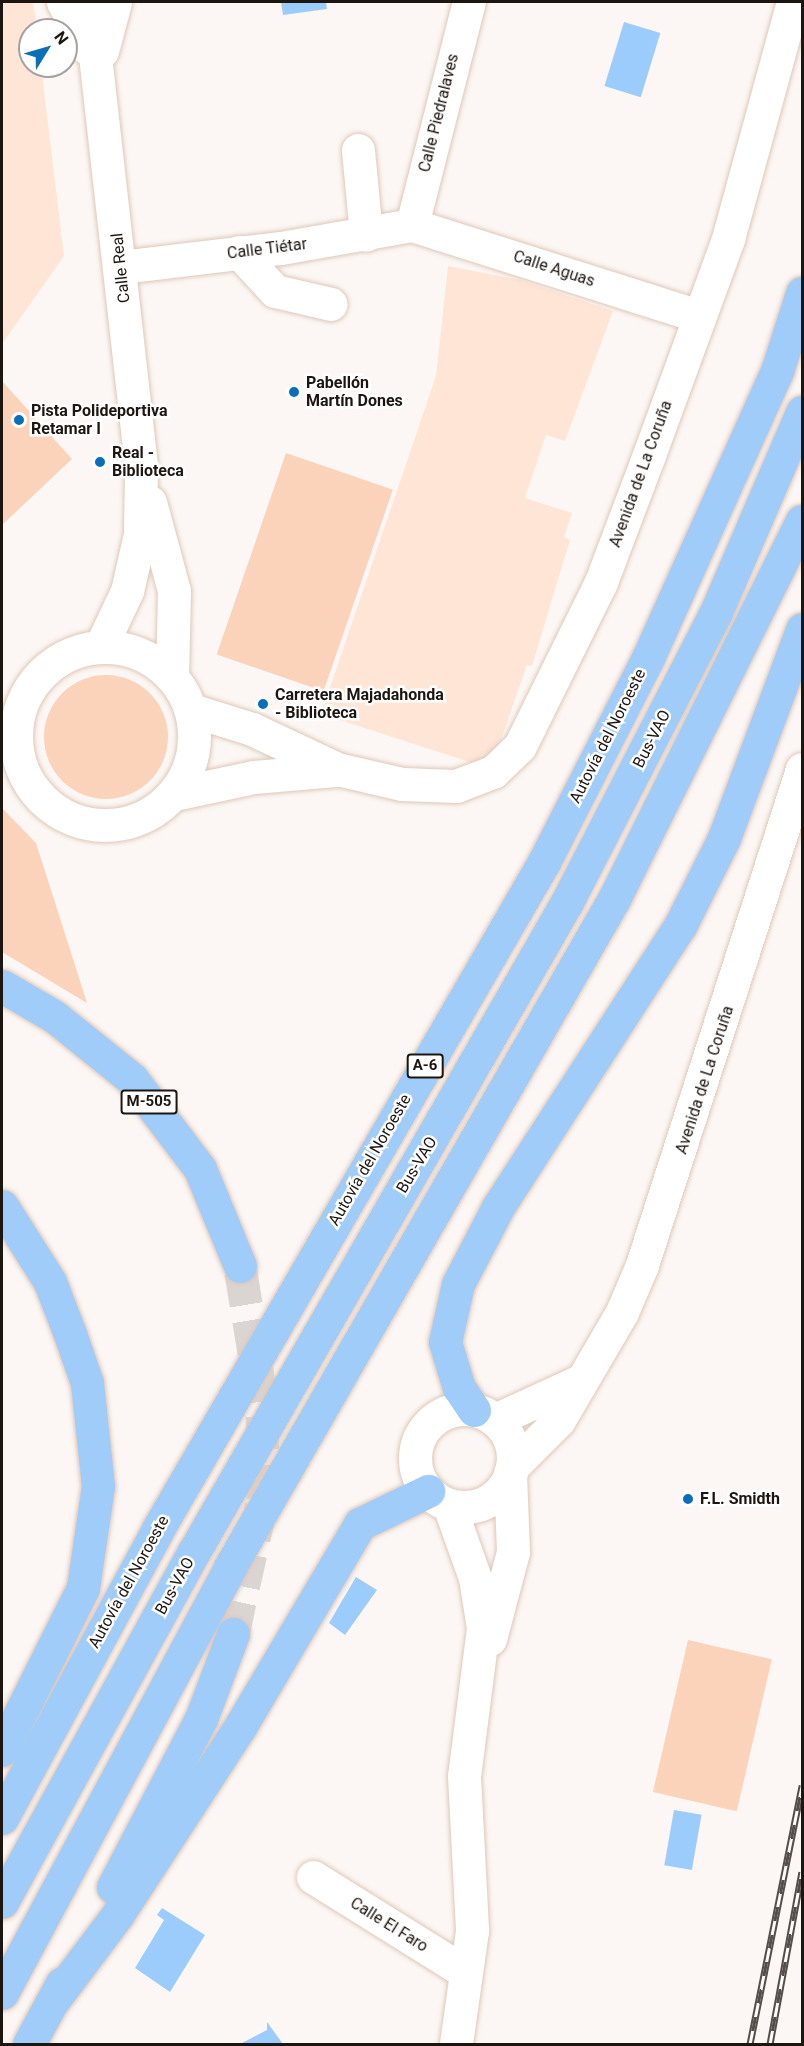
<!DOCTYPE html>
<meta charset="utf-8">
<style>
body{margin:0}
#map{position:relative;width:804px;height:2046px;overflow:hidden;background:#fcf7f4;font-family:Roboto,sans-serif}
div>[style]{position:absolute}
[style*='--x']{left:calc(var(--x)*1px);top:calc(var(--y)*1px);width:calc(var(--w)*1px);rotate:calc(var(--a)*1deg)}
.built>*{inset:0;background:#ffe5d6}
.green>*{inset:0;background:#fbd2ba;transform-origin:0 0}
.round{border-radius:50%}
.water>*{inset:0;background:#9cccfc;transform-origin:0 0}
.highway-tunnel>*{height:33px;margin-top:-16.5px;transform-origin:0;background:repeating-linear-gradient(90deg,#dbd5d2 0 33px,transparent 0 49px)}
.roads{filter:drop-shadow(0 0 2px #dfc7b9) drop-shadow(0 0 2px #dfc7b9)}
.minor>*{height:33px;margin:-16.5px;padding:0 16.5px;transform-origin:16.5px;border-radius:16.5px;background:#fff}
.minor>.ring{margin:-16.5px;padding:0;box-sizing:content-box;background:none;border:33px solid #fff;border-radius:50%}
.highway>*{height:33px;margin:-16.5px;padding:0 16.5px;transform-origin:16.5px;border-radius:16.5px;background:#9fccf9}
.rail>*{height:7px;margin-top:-3.5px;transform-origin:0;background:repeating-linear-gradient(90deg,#fff 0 14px,#544d49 0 28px);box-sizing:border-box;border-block:2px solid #544d49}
.dots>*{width:16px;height:16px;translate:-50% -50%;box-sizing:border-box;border:3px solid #fff;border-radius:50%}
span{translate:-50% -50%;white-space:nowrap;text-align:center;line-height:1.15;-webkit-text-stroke:5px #fff;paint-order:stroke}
.shield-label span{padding:2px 4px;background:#fff;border:2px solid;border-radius:4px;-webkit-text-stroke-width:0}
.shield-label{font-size:15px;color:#1d1510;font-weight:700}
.street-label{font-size:16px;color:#1d1510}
.poi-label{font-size:16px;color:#1d1510;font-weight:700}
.left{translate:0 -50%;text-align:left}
.frame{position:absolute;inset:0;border:3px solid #1d1510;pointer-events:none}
.north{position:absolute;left:18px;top:18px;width:60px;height:60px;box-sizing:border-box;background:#fff;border:2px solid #a5a19f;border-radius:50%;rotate:53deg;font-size:16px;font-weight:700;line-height:24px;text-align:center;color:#1d1510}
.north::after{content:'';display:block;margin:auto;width:21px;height:27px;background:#0a6fbb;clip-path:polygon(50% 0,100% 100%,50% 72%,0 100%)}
</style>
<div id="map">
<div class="built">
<i style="clip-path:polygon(2px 2px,33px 2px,37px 30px,30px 30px,30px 66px,41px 66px,64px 256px,2px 344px)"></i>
<i style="clip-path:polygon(448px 266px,521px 280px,613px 311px,565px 441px,546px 435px,525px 498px,572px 513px,564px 537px,570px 540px,532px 666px,527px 665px,497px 751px,479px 765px,321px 714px,436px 376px)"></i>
</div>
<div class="green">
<i style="clip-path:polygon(2px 381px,72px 459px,2px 525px)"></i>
<i style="left:286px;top:453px;width:113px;height:213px;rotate:19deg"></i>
<i class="round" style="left:44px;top:675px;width:124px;height:124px"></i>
<i style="clip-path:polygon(2px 808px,36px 843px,87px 1003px,2px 952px)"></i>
<i style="left:688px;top:1640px;width:86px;height:156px;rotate:13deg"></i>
</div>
<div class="water">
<i style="clip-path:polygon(281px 2px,326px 2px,327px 9px,283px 15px)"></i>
<i style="left:624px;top:22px;width:38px;height:67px;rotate:17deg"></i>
<i style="clip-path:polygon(356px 1577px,377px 1590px,345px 1635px,329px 1623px)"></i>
<i style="left:674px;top:1810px;width:28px;height:56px;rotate:10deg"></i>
<i style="clip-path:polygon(162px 1908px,205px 1935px,170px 1992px,135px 1968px,164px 1920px,157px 1915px)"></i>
<i style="clip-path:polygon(267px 2022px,283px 2044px,240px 2044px,267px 2030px)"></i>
</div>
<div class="highway-tunnel">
<i style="--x:233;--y:1634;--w:139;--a:-77.6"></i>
<i style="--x:263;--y:1498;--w:97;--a:-90.6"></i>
<i style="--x:262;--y:1401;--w:137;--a:-99.3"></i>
</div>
<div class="roads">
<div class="minor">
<i style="--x:63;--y:2;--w:52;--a:62.4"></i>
<i style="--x:89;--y:2;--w:470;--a:83.6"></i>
<i style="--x:141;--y:469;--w:65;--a:90.9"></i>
<i style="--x:140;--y:534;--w:58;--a:102.8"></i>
<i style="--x:127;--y:591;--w:61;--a:115.3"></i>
<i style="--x:102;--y:51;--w:51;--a:-75.1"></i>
<i style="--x:358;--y:150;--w:85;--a:84.6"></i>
<i style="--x:412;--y:225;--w:230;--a:-75.7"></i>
<i style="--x:239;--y:252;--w:53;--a:47.3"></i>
<i style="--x:275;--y:291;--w:57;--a:13.1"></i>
<i style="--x:121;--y:267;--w:161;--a:-6.8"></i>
<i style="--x:281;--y:248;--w:133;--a:-10"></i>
<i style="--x:412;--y:225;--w:298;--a:17.6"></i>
<i style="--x:150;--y:502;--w:92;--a:74.9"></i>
<i style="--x:174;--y:591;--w:86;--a:91.3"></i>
<i class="ring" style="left:16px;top:647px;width:145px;height:145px"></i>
<i style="--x:191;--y:710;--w:64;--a:17.3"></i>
<i style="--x:252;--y:729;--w:94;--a:25.2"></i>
<i style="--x:337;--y:769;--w:67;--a:13"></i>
<i style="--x:402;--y:784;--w:54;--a:2.1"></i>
<i style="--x:456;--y:786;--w:40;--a:-21"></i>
<i style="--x:493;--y:772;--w:37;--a:-44"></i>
<i style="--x:520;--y:746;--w:183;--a:-63.7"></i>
<i style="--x:601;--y:582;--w:136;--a:-69.3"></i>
<i style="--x:649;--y:455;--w:230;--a:-69.9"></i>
<i style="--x:728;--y:239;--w:246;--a:-74.7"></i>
<i style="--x:174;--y:794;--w:82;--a:-12"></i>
<i style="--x:254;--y:777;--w:81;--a:-4.9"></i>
<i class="ring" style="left:415px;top:1409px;width:65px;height:65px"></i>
<i style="--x:495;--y:1420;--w:94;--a:-24.6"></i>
<i style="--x:512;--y:1467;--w:66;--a:-45"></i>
<i style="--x:559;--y:1420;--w:125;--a:-59.7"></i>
<i style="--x:622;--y:1312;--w:51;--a:-66.9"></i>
<i style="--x:642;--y:1265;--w:521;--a:-72.12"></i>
<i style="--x:449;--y:1505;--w:77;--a:70.4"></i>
<i style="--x:475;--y:1578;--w:51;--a:80.9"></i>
<i style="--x:483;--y:1628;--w:149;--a:97.3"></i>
<i style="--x:464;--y:1776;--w:155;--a:87"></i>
<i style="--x:472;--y:1931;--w:114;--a:98.1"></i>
<i style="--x:490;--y:1639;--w:90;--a:-75.2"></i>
<i style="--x:513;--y:1552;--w:79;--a:-92.2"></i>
<i style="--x:313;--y:1877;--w:179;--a:32"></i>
</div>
<div class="highway">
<i style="--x:2;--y:986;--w:61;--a:30.3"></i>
<i style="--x:55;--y:1017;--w:99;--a:38.8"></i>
<i style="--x:132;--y:1079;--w:113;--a:52.9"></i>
<i style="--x:200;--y:1169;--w:105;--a:67.6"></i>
<i style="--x:2;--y:1206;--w:90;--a:57.7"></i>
<i style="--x:50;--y:1282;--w:56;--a:69"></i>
<i style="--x:70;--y:1334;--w:52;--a:70.9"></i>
<i style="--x:87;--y:1383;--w:104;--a:83.9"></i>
<i style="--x:98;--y:1486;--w:103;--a:98.4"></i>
<i style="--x:83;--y:1588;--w:181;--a:116.6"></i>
<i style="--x:474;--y:1410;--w:27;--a:-124"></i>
<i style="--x:459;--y:1388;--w:48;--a:-106.9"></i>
<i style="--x:445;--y:1342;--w:59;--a:-77.4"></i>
<i style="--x:458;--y:1284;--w:87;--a:-62.5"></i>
<i style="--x:498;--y:1207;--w:335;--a:-57.1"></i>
<i style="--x:680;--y:926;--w:98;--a:-63.4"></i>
<i style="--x:724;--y:838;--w:223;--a:-69.5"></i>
<i style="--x:2;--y:1818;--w:328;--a:-61.6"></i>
<i style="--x:158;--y:1529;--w:771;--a:-59.94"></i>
<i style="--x:544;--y:862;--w:229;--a:-63"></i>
<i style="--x:648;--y:658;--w:315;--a:-65.8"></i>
<i style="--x:777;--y:371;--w:82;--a:-72.2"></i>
<i style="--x:113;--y:1887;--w:190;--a:-62.4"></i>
<i style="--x:201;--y:1719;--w:91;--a:-69.4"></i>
<i style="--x:2;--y:1902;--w:401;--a:-61.3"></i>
<i style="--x:195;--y:1550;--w:747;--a:-60.14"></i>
<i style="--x:567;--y:902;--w:326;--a:-62.8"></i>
<i style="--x:716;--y:612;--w:218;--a:-66.7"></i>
<i style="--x:2;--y:1993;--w:483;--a:-61.8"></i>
<i style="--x:230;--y:1567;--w:771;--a:-60.11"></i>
<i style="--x:614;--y:899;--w:422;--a:-63.6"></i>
<i style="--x:52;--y:2002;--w:110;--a:-53.1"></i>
<i style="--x:118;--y:1914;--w:223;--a:-56.9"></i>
<i style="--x:240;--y:1727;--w:236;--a:-59.4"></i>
<i style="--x:360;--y:1524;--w:76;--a:-25.9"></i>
<i style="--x:29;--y:2044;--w:69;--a:-61.6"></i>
</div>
</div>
<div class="rail">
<i style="--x:750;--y:2044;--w:264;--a:-78.6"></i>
<i style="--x:770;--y:2044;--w:175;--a:-79.5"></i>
</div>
<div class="dots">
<i style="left:294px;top:392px;background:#0a6fbb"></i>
<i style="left:19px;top:420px;background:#0a6fbb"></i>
<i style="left:100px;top:462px;background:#0a6fbb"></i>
<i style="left:263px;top:704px;background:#0a6fbb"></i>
<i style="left:688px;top:1499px;background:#0a6fbb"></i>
</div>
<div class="shield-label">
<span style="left:425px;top:1066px">A-6</span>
<span style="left:149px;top:1102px">M-505</span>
</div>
<div class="street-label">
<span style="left:439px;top:113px;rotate:-76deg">Calle Piedralaves</span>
<span style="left:267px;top:249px;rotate:-7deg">Calle Tiétar</span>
<span style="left:121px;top:268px;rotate:-96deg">Calle Real</span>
<span style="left:554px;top:269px;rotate:18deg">Calle Aguas</span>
<span style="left:641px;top:474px;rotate:-70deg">Avenida de La Coruña</span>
<span style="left:608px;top:736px;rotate:-63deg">Autovía del Noroeste</span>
<span style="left:652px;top:739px;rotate:-63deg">Bus-VAO</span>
<span style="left:705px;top:1080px;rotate:-72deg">Avenida de La Coruña</span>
<span style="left:370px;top:1160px;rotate:-60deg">Autovía del Noroeste</span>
<span style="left:417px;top:1165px;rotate:-59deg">Bus-VAO</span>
<span style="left:129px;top:1582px;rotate:-61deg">Autovía del Noroeste</span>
<span style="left:175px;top:1586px;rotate:-61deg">Bus-VAO</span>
<span style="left:389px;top:1925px;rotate:32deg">Calle El Faro</span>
</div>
<div class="poi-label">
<span class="left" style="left:306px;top:392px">Pabellón<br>Martín Dones</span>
<span class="left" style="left:31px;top:420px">Pista Polideportiva<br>Retamar I</span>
<span class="left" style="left:112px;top:462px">Real -<br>Biblioteca</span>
<span class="left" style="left:275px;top:704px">Carretera Majadahonda<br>- Biblioteca</span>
<span class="left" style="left:700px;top:1499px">F.L. Smidth</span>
</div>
<div class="frame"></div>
<div class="north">N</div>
</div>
